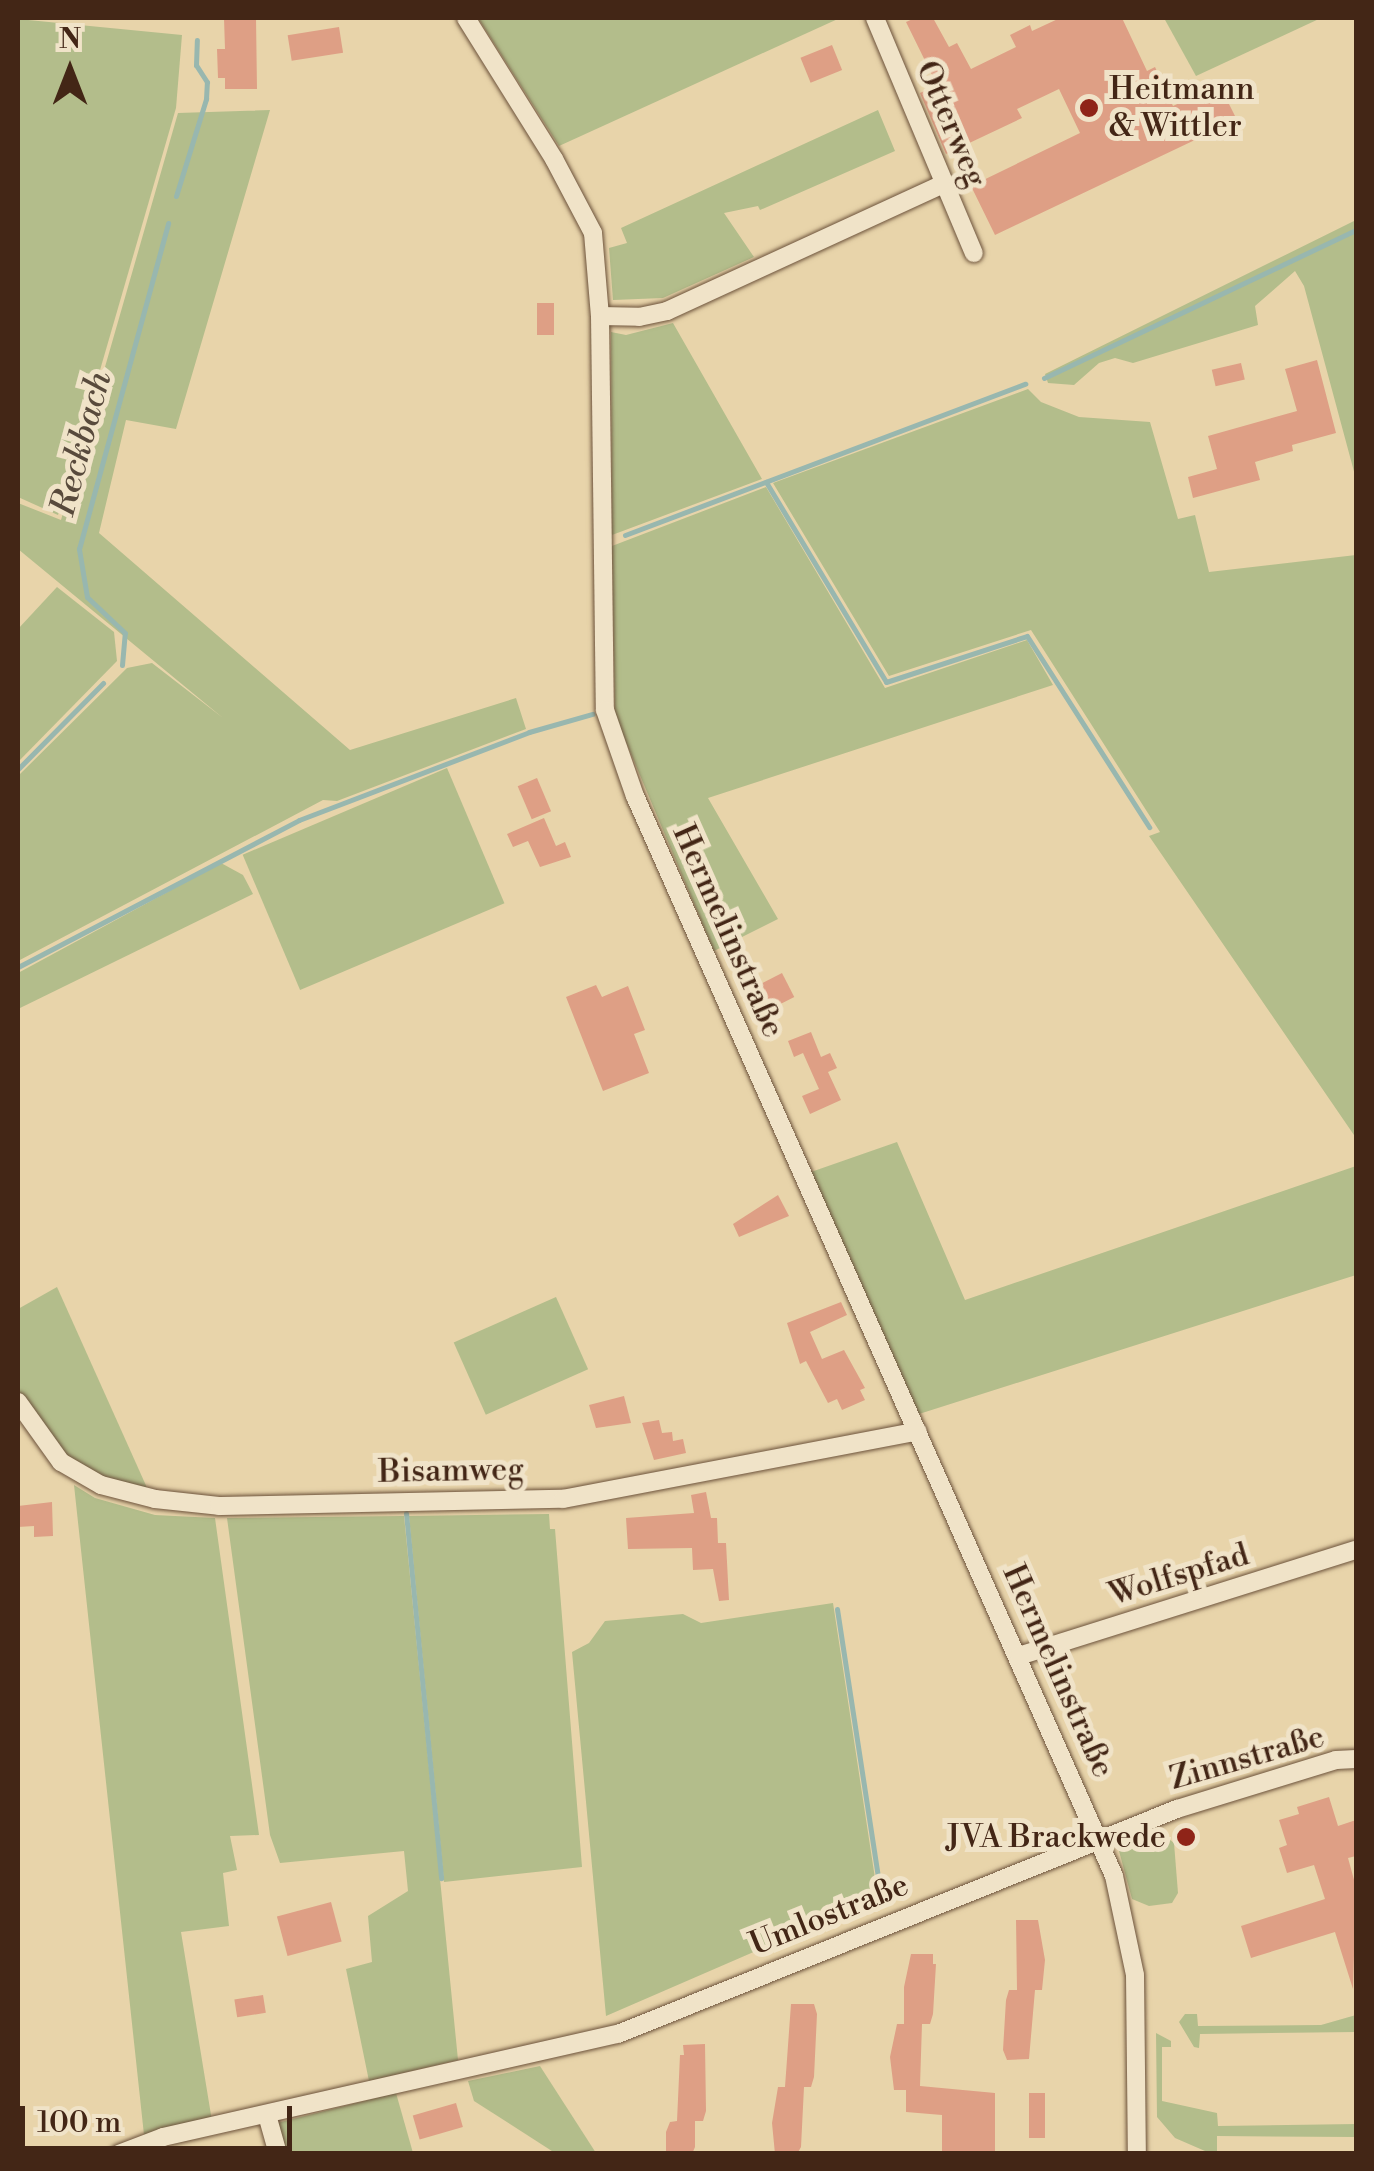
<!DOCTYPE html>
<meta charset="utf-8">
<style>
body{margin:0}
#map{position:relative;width:1374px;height:2171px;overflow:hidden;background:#e8d4aa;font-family:"Libre Bodoni",serif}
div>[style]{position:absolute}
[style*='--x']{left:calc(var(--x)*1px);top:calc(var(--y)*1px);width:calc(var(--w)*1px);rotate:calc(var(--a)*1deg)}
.green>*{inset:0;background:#b3bd8b;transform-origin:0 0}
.stream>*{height:5px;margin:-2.5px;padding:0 2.5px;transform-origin:2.5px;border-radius:2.5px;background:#98b7af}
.building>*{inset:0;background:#de9f85;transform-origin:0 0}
.roads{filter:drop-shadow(0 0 2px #6c523b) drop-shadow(0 0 2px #6c523b)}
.minor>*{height:18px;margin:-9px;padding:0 9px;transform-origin:9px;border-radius:9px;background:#f0e3c8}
.dots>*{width:28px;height:28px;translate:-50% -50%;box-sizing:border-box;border:5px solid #f0e3c8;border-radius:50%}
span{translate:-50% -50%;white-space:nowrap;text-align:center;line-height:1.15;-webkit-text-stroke:10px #f0e3c8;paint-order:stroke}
.poi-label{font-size:32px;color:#432616}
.left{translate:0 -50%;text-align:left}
.right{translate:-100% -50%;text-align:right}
.street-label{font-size:32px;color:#432616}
.water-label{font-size:35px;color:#584a3c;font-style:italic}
.frame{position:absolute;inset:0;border:20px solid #432616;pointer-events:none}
.north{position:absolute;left:20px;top:20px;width:100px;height:100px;-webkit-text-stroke:8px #f0e3c8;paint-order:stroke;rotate:0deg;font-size:28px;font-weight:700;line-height:40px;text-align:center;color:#432616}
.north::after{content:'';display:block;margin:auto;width:35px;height:45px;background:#432616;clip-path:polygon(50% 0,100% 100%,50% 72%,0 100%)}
.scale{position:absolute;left:20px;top:2106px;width:272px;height:45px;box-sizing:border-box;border:5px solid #432616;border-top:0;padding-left:12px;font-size:30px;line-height:35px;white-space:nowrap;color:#432616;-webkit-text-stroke:8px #f0e3c8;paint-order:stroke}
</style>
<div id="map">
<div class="green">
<i style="clip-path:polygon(478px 18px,840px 18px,559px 146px)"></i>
<i style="clip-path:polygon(1164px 18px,1321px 18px,1196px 76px)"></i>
<i style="clip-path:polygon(18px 19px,182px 35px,176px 108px,58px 515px,18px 497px)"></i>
<i style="clip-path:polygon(270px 110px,176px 429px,126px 420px,99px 533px,350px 750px,516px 698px,526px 729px,337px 801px,323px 800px,18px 961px,18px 776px,127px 668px,152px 663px,223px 718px,18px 549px,18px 503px,61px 520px,178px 113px)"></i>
<i style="clip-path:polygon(878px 110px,895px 151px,760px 210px,758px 206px,724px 213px,754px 257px,663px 298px,613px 300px,609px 248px,627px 243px,621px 228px)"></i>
<i style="clip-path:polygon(1356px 220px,1356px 479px,1304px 286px,1295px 271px,1255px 306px,1258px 325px,1133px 363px,1115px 358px,1099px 363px,1074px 385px,1048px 383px,1045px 374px)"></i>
<i style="clip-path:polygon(673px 323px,762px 479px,612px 535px,611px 332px,626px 335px)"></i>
<i style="clip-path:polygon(1028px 389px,1041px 402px,1079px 417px,1150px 422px,1178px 519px,1195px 515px,1209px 572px,1356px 555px,1356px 1138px,1149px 836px,1160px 832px,1031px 630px,889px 676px,773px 483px)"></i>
<i style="clip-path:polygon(766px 487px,885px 688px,1027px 640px,1053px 685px,708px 798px,778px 919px,714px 951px,615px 716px,612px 546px)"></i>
<i style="clip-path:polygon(57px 587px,114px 632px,117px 661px,18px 762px,18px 629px)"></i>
<i style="left:447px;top:768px;width:147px;height:222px;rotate:67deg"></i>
<i style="clip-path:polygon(221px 863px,243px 875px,253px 894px,18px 1009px,18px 973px)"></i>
<i style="clip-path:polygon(897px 1142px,965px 1300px,1356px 1166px,1356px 1275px,919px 1414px,811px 1172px)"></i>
<i style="clip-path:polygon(57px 1287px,148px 1490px,99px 1476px,65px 1457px,18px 1392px,18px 1309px)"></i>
<i style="left:556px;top:1297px;width:79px;height:112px;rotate:66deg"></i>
<i style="clip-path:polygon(74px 1485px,95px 1498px,155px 1515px,215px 1518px,259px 1835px,230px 1836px,237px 1870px,223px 1873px,229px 1926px,181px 1932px,212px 2121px,144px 2135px)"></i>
<i style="clip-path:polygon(549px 1514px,550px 1529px,555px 1529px,582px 1867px,444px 1882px,409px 1516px)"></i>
<i style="clip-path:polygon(404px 1516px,458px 2060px,369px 2081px,346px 1969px,372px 1962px,368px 1916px,408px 1891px,404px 1851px,280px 1863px,270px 1835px,227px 1518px)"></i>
<i style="clip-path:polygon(833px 1603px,878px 1898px,606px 2016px,572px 1652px,589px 1643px,605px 1621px,683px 1614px,701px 1623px)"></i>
<i style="clip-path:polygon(1158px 1830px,1174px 1843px,1178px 1893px,1172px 1903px,1149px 1906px,1132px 1899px,1119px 1851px,1131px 1837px)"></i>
<i style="clip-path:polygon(1185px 2014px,1197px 2014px,1198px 2026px,1321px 2025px,1356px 2015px,1356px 2032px,1200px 2034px,1199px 2048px,1194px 2047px,1179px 2022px)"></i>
<i style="clip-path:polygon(1156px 2033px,1171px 2041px,1171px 2047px,1162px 2047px,1162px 2101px,1217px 2113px,1218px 2126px,1356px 2124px,1356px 2137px,1217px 2136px,1217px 2151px,1205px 2151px,1175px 2138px,1157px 2117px)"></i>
<i style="clip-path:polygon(540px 2066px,596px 2153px,555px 2153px,474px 2101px,468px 2081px)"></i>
<i style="clip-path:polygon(396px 2093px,413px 2153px,286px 2153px,277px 2123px)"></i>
</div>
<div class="stream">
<i style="--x:176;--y:196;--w:102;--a:-72.8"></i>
<i style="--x:206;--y:99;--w:17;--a:-87"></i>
<i style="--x:207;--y:82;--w:20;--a:-123"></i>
<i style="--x:196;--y:65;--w:25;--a:-88"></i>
<i style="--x:1044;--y:378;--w:345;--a:-25.4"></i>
<i style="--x:766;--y:482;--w:233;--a:59"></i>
<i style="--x:886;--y:682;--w:148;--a:-18.1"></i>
<i style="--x:1027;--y:636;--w:227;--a:57.4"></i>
<i style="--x:625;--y:535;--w:428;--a:-20.7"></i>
<i style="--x:122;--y:665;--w:32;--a:-85"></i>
<i style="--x:125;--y:633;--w:52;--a:-136.5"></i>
<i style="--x:87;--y:597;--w:49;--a:-99.5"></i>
<i style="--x:79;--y:549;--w:338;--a:-74.7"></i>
<i style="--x:18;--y:769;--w:121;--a:-45.3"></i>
<i style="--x:18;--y:967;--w:317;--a:-27.6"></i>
<i style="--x:299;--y:820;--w:246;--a:-20.9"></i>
<i style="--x:529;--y:732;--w:66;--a:-15.9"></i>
<i style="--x:406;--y:1513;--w:367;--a:84.5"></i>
<i style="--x:837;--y:1609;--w:297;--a:81.3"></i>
</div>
<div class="building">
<i style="clip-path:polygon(224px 18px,256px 18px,257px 89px,225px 89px,225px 78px,218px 78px,217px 49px,225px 49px)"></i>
<i style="clip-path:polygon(915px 18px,933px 18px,949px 47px,957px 43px,971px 69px,1016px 47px,1010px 35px,1030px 25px,1032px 31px,1060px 18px,1122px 18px,1147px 71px,1155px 67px,1173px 106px,1219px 84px,1237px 120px,995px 235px,971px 186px,1080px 133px,1059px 89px,1017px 109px,1022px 118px,946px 154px,920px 93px,937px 85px,906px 22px)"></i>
<i style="left:339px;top:27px;width:26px;height:52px;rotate:81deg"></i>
<i style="left:832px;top:45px;width:27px;height:34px;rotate:68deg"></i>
<i style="left:537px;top:303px;width:17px;height:32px"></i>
<i style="clip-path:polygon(1317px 360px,1336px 433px,1292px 445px,1293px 451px,1255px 462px,1260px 480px,1193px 498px,1188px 477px,1217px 469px,1208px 436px,1297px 411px,1285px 369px)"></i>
<i style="left:1241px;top:363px;width:17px;height:30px;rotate:77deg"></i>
<i style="left:537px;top:778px;width:36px;height:21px;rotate:67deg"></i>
<i style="clip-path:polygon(544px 818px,556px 846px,565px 842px,571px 857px,540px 867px,528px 841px,513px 847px,507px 834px)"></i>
<i style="left:782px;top:973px;width:27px;height:32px;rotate:63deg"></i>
<i style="clip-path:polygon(596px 985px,602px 997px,628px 986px,645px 1030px,634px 1034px,649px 1073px,603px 1091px,566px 997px)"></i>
<i style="clip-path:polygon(811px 1032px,821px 1057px,830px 1053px,837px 1068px,828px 1072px,841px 1100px,810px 1114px,802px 1096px,819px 1089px,803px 1053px,794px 1057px,788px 1041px)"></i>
<i style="clip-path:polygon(778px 1195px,789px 1216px,739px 1237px,733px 1224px)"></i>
<i style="clip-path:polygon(841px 1302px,847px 1315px,810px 1332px,822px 1359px,844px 1350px,865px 1388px,860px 1390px,865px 1400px,842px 1410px,837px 1399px,828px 1403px,806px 1361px,800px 1364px,787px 1323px)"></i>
<i style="clip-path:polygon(624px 1396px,631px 1423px,596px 1428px,589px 1405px)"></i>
<i style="clip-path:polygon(659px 1420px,662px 1433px,672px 1432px,673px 1441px,683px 1439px,686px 1453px,654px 1460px,642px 1423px)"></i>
<i style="clip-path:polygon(706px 1492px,711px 1518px,717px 1518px,718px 1543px,726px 1543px,729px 1600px,719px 1601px,713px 1569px,693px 1570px,692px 1548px,628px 1549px,626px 1518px,694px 1513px,691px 1495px)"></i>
<i style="clip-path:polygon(52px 1502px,53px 1536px,34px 1537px,34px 1526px,18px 1527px,18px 1506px)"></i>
<i style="clip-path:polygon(1329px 1797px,1338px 1826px,1356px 1820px,1356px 1856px,1348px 1858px,1356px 1887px,1353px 1989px,1335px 1932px,1251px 1958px,1241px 1926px,1325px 1899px,1314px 1865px,1287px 1873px,1279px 1848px,1287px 1845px,1279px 1820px,1299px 1814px,1297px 1807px)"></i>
<i style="left:331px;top:1902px;width:41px;height:56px;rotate:75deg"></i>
<i style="clip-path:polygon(1016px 1920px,1038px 1920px,1045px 1960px,1042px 1990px,1035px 1990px,1029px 2059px,1007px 2060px,1003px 2050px,1006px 2000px,1009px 1990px,1017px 1990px)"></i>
<i style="clip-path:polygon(911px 1954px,933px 1954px,933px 1964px,936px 1964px,933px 2014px,930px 2024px,922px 2024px,920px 2086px,995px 2093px,995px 2154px,942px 2154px,942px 2115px,906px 2112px,906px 2090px,894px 2090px,890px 2057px,897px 2024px,904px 2024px,904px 1987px)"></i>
<i style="left:263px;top:1995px;width:18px;height:29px;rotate:81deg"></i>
<i style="clip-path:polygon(791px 2004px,814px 2004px,817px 2014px,814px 2077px,811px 2087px,804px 2087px,801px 2147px,797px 2154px,775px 2154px,772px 2123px,778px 2087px,785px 2087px)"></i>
<i style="clip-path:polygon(705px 2044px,706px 2111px,703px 2121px,695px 2121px,695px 2147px,692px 2154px,666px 2154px,666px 2132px,670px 2122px,677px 2121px,680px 2055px,684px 2055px,683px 2045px)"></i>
<i style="left:1029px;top:2093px;width:16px;height:45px"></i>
<i style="left:456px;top:2103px;width:25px;height:45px;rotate:74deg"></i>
</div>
<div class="roads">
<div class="minor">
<i style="--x:466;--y:18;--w:166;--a:58"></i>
<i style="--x:554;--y:159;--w:84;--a:62.2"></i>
<i style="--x:593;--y:233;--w:83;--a:85.2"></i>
<i style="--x:600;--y:316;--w:394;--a:89.3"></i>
<i style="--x:605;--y:710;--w:91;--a:70.8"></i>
<i style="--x:635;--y:796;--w:1181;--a:66.08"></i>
<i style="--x:1114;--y:1876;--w:101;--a:78"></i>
<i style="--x:1135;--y:1975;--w:179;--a:89.4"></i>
<i style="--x:875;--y:18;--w:255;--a:67.2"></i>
<i style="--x:600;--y:316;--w:39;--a:1"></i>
<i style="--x:639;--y:317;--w:29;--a:-12"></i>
<i style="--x:667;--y:311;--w:304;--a:-24.7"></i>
<i style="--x:18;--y:1402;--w:74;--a:54.4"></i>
<i style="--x:61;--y:1462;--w:46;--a:29.9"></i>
<i style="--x:101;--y:1485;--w:56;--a:14.5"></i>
<i style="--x:155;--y:1499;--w:64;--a:6.2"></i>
<i style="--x:219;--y:1506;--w:344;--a:-1.2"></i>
<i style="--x:563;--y:1499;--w:361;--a:-10.8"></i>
<i style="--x:1019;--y:1656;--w:353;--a:-17.5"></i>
<i style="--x:267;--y:2115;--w:41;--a:74.2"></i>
<i style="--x:119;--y:2154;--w:47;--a:-21.1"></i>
<i style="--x:163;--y:2137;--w:467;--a:-12.8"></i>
<i style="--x:618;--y:2034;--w:603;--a:-21.93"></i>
<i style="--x:1177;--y:1809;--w:166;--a:-17.1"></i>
<i style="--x:1336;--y:1760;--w:20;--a:-3"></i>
</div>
</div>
<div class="dots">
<i style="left:1089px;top:108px;background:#8f2418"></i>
<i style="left:1186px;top:1837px;background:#8f2418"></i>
</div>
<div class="poi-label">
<span class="left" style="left:1109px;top:108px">Heitmann<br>&amp; Wittler</span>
<span class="right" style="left:1166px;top:1837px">JVA Brackwede</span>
</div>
<div class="street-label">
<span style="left:951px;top:124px;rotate:67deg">Otterweg</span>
<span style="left:728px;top:931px;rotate:66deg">Hermelinstraße</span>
<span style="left:451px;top:1471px;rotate:-1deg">Bisamweg</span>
<span style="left:1179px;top:1575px;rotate:-17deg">Wolfspfad</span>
<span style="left:1058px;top:1671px;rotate:66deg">Hermelinstraße</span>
<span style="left:1247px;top:1758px;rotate:-16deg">Zinnstraße</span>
<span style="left:829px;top:1915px;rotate:-22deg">Umlostraße</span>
</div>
<div class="water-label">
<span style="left:82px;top:444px;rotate:-75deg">Reckbach</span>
</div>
<div class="frame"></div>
<div class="north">N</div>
<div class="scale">100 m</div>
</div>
